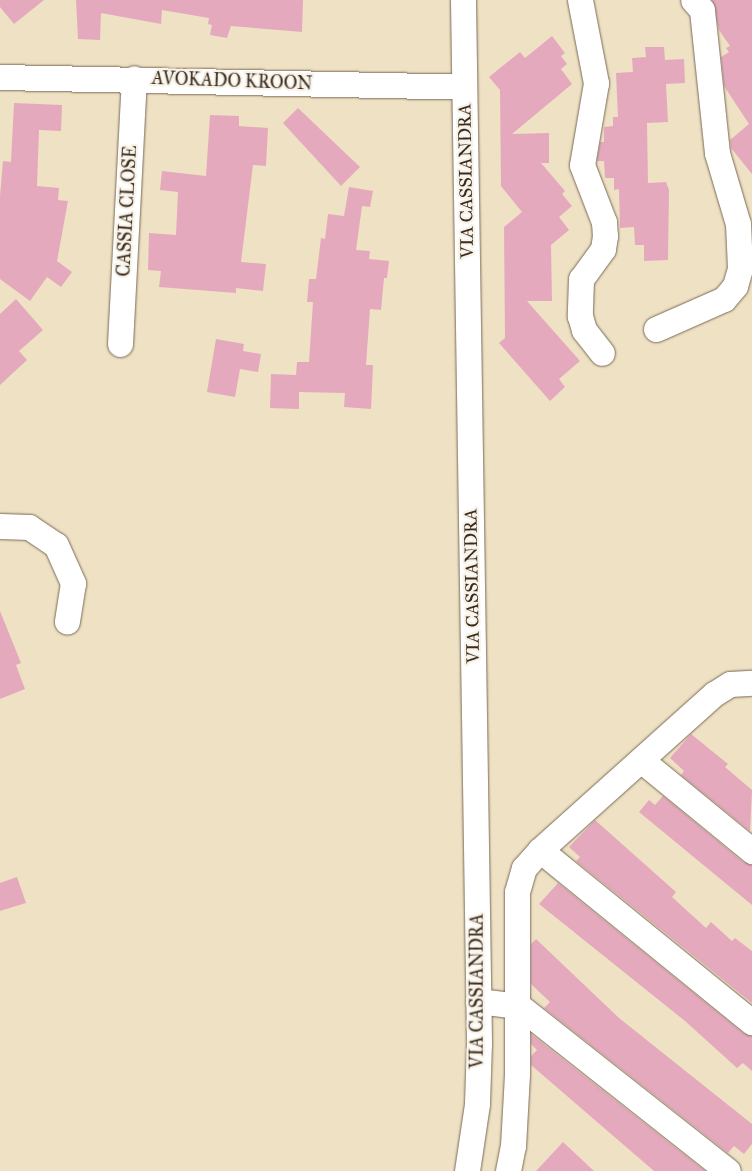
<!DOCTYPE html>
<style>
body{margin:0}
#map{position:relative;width:752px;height:1171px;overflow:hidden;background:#efe1c3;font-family:"IM FELL Great Primer",serif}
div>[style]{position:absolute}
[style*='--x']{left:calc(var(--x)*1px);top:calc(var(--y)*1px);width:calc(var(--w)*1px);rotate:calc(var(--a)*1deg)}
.building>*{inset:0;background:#e5a9be}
.roads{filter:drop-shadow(0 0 1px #7a6a58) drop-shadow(0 0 1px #7a6a58)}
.minor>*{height:25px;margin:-12.5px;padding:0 12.5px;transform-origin:12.5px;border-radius:12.5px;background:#fff}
span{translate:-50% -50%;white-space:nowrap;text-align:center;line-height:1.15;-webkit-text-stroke:4.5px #f7f3e8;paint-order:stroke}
.street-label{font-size:18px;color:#3b2a1e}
</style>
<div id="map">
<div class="building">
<i style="clip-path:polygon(0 0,44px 0,14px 24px,0 7px)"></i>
<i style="clip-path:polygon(76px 0,303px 0,302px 32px,231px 26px,227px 38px,210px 35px,212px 25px,208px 24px,209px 18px,162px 10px,161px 24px,101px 13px,100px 40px,78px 39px)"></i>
<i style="clip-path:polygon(712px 0,752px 0,752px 174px,731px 148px,730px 140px,749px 124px,724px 86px,721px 57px,729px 52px,726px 48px,730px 46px,719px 30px)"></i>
<i style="clip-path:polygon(552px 36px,565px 53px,561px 56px,567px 64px,561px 69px,572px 84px,512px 134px,549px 133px,549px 163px,541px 163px,565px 191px,562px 194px,572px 206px,559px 217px,569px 230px,551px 245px,552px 301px,527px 301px,580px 361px,559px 379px,565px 387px,550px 401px,499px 343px,505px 338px,504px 227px,522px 212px,501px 186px,500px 90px,489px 77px,520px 52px,525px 58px)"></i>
<i style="clip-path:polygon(645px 47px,664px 47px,665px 60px,684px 59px,685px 83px,666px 84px,668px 122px,647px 123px,648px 183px,666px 182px,669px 190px,668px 260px,644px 261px,644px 245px,635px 245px,634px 227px,620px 228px,619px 189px,614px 190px,614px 178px,605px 178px,604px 161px,597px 161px,600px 142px,604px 142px,604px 127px,613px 126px,613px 117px,618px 117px,616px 73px,633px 72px,632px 58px,646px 57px)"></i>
<i style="clip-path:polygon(14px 103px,62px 105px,61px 131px,39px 130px,37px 186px,59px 188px,58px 200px,68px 201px,57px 261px,72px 272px,61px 287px,47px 277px,30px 301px,0 279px,0 196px,3px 161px,11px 162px)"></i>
<i style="clip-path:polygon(298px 108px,360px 167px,341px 186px,283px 123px)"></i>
<i style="clip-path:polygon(210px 115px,239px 116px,239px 126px,268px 128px,266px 166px,253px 165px,241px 262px,266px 264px,263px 291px,236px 288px,236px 293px,159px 287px,161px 271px,148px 270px,149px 233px,176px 235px,178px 192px,160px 190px,162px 171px,206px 176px)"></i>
<i style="clip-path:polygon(349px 187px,373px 191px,370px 207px,362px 206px,356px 250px,370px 251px,369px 259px,389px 261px,387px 278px,384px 278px,381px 310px,370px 309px,366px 365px,373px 365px,371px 409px,344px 407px,345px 393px,299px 392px,299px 409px,270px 408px,271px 374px,296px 375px,297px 362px,309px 362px,313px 302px,307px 302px,309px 279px,316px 279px,321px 238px,325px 239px,328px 214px,344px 216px)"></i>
<i style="clip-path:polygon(16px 299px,43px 330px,19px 351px,27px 360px,0 385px,0 314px)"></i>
<i style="clip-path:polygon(216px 339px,244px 344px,243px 351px,261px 354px,258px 372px,240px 369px,235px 397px,207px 392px)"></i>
<i style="clip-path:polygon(0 611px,21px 663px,16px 665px,25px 689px,0 699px)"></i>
<i style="clip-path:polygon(691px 734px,728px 764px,725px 767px,752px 790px,750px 831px,681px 775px,684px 771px,670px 758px)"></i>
<i style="clip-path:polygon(663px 796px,743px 862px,752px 865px,752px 905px,639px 812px,649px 800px,655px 805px)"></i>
<i style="clip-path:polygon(595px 820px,676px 892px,672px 897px,706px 928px,711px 922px,732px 941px,735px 938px,752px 951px,752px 1003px,576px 861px,580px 857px,569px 847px)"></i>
<i style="clip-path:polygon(17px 877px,26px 903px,0 911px,0 883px)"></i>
<i style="clip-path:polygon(558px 883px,743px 1033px,752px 1036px,752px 1071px,743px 1063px,737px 1068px,685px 1021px,539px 904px)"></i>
<i style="clip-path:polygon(536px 939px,619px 1018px,752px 1124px,752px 1144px,744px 1154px,734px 1146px,728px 1153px,544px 1008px,550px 1002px,531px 984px,531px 944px)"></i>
<i style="clip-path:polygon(531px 1034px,705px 1171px,654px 1171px,531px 1065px,531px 1056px,537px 1050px,531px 1044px)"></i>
<i style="clip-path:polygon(563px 1142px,594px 1171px,536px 1171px)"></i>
</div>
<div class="roads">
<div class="minor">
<i style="--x:463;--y:0;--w:1043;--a:89.12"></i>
<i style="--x:479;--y:1043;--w:61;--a:91.9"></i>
<i style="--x:477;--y:1104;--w:68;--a:98.5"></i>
<i style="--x:580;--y:0;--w:85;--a:79.1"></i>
<i style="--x:596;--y:83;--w:83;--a:99.7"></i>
<i style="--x:582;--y:165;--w:61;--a:68.9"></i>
<i style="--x:604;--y:222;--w:14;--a:86"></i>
<i style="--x:605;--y:236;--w:13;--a:99"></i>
<i style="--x:603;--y:249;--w:37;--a:126"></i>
<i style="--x:581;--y:279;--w:37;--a:92"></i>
<i style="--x:580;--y:316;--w:15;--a:74"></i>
<i style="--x:584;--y:330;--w:29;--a:52"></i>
<i style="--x:0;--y:77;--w:464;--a:1.2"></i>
<i style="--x:656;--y:329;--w:74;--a:-23.8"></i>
<i style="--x:724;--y:299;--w:17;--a:-50"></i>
<i style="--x:735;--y:286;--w:19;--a:-74"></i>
<i style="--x:740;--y:268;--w:44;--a:-92.6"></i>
<i style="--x:738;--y:224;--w:74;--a:-106.5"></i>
<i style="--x:717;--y:153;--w:144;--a:-96"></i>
<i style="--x:702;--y:10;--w:13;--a:-132"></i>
<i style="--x:120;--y:344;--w:266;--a:-87"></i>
<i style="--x:0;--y:526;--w:29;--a:2"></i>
<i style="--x:29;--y:527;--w:32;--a:34"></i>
<i style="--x:56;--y:545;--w:42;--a:65.9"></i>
<i style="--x:73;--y:583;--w:39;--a:99"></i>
<i style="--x:641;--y:760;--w:144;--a:39.3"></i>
<i style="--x:540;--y:850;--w:273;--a:39.1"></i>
<i style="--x:478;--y:1001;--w:41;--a:7"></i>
<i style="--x:519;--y:1006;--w:266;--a:38.3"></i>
<i style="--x:508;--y:1171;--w:25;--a:-79"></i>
<i style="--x:513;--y:1146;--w:72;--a:-86.8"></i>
<i style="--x:517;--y:1074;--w:182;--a:-90"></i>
<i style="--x:517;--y:892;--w:25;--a:-74"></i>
<i style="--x:524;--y:868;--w:24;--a:-48"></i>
<i style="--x:540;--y:850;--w:234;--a:-41.9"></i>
<i style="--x:714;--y:694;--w:19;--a:-32"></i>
<i style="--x:730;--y:684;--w:22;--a:-3"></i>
</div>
</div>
<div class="street-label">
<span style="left:232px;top:81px;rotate:2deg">AVOKADO KROON</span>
<span style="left:466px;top:181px;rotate:-91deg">VIA CASSIANDRA</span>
<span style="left:127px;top:211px;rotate:-87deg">CASSIA CLOSE</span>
<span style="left:472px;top:586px;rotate:-91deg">VIA CASSIANDRA</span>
<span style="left:477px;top:991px;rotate:-90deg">VIA CASSIANDRA</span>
</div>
</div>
